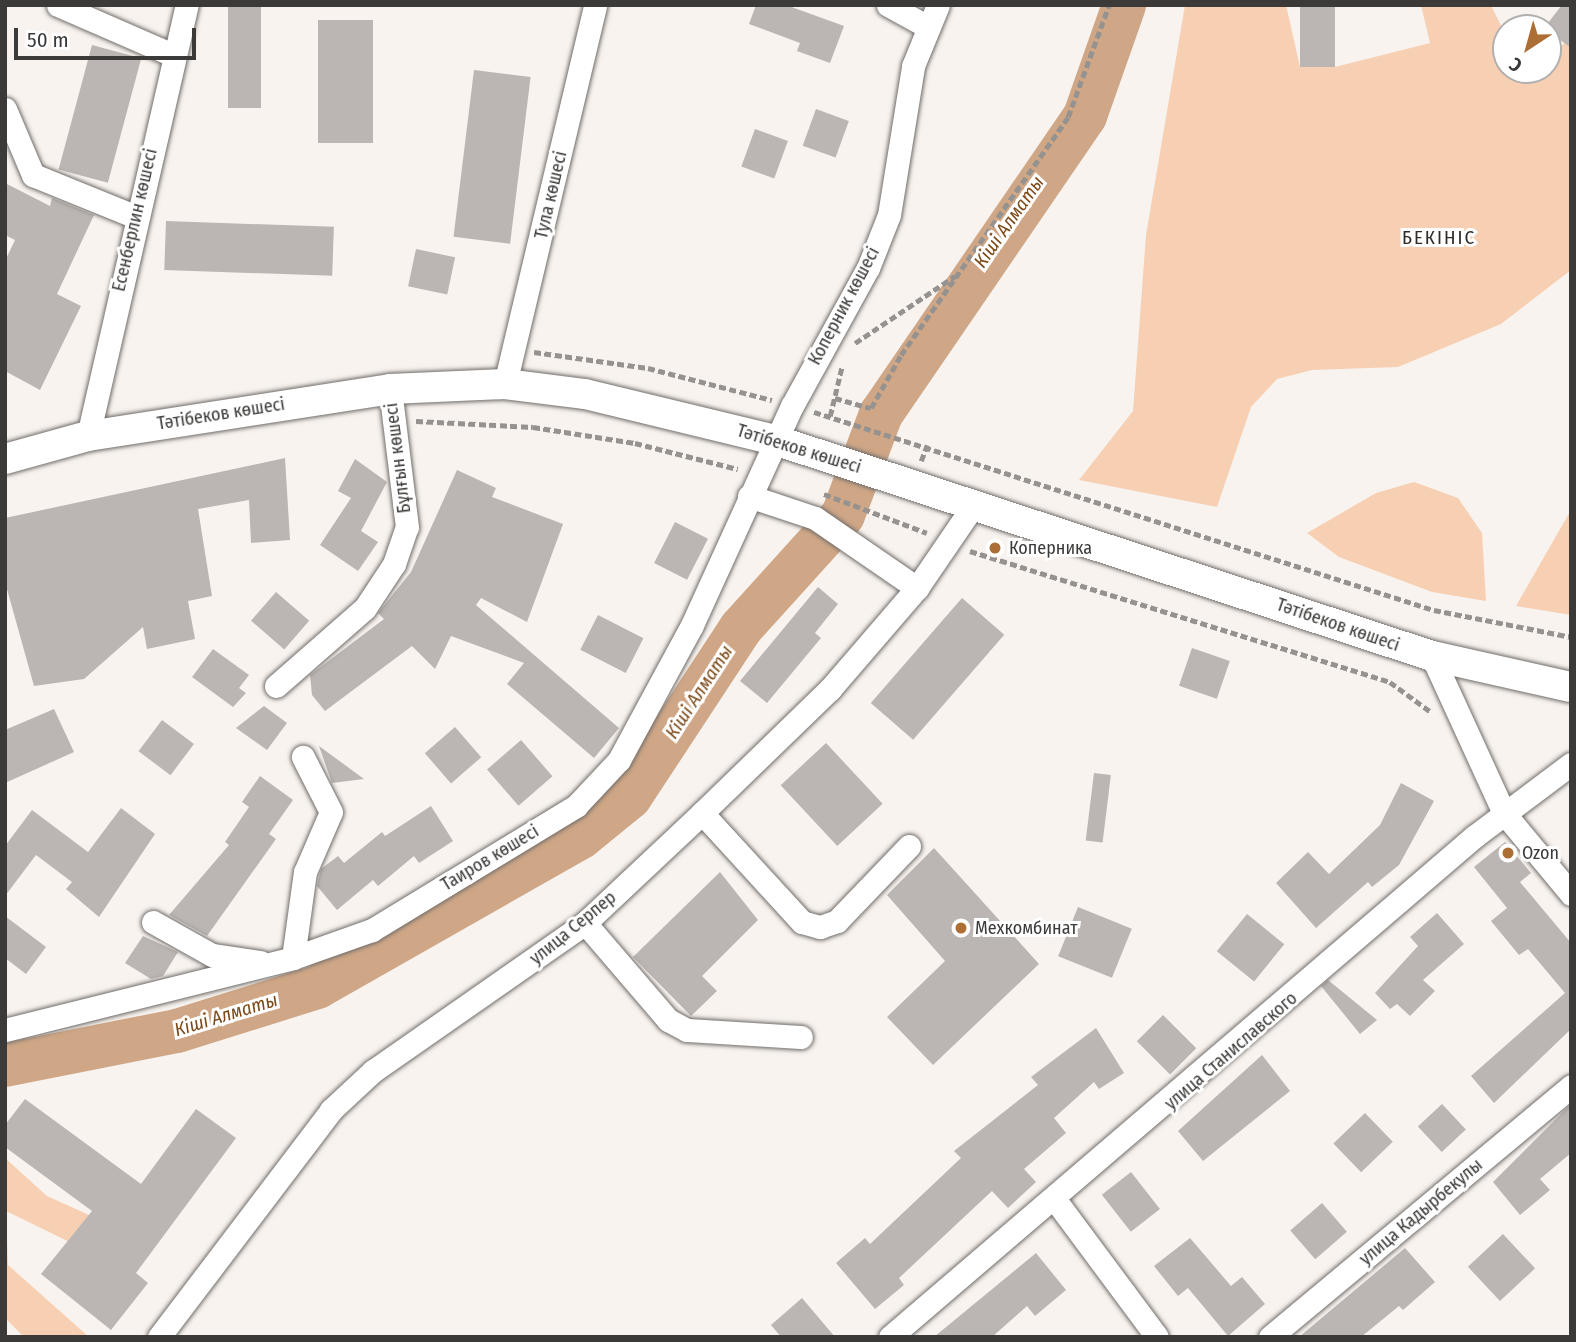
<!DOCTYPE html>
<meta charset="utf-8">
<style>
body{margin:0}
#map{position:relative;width:1576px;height:1342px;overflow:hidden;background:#f8f3ef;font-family:"Fira Sans Condensed",sans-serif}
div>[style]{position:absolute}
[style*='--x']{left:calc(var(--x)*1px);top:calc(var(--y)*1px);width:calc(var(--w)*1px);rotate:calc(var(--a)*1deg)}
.green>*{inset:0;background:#f7d0b3}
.river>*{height:44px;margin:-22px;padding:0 22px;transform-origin:22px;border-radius:22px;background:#cfa787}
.building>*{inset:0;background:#bbb6b3;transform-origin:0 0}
.path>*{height:4.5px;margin-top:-2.25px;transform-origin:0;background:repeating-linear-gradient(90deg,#95928f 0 7px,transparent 0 10.5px)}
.roads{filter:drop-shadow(0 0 2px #716d6a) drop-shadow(0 0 2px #716d6a)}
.minor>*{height:23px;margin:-11.5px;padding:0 11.5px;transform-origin:11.5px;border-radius:11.5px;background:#fff}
.major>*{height:30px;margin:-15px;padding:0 15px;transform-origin:15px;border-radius:15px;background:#fff}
.dots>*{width:19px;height:19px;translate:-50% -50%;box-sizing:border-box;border:4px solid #fff;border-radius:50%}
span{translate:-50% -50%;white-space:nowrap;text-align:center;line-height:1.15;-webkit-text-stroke:6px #fff;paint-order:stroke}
.street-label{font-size:18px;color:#3b3a38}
.poi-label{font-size:18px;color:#3b3a38}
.left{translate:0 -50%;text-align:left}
.water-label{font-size:19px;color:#7d4917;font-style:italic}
.neighbourhood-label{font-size:19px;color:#302c29;letter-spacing:2px}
.frame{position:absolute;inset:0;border:7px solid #3b3a38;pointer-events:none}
.north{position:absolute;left:1492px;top:14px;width:70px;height:70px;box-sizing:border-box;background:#fff;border:2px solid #b1b0af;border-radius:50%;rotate:216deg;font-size:19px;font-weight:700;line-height:28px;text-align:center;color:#3b3a38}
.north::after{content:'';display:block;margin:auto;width:24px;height:32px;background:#ad6e36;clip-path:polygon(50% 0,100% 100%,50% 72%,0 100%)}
.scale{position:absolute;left:14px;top:28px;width:182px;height:32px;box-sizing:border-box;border:4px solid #3b3a38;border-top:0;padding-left:9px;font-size:21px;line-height:24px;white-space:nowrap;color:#3b3a38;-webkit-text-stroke:5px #fff;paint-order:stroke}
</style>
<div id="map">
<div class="green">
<i style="clip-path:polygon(1185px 5px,1286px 5px,1300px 67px,1335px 67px,1430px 43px,1421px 5px,1491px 5px,1506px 36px,1506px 70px,1522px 70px,1527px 81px,1548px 70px,1548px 60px,1571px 36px,1571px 270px,1501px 324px,1398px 367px,1312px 370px,1277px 379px,1251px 407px,1217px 507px,1079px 480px,1133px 411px,1146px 235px)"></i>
<i style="clip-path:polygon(1414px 482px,1458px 498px,1482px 533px,1486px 601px,1432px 592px,1339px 557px,1307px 533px,1376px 493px)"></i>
<i style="clip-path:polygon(1571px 510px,1571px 615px,1516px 606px)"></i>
<i style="clip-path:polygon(5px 1158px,47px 1196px,129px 1233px,96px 1255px,6px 1211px,8px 1265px,89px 1337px,24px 1337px,5px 1318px)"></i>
</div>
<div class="river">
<i style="--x:5;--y:1065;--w:175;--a:-11.2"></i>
<i style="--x:177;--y:1031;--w:147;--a:-17.4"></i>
<i style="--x:317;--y:987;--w:304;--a:-29.6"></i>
<i style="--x:581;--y:837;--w:63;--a:-39.2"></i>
<i style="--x:630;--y:797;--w:202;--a:-56.7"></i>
<i style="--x:741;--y:628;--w:152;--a:-47.9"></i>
<i style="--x:843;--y:515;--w:108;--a:-69.4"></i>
<i style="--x:881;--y:414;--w:361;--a:-55.6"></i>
<i style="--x:1085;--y:116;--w:118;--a:-70.6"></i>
</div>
<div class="building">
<i style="left:228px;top:5px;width:33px;height:103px"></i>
<i style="clip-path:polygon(756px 5px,786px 5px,844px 26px,830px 63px,797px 51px,800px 43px,749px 24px)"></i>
<i style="left:1300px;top:5px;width:35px;height:62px"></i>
<i style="clip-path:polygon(1562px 5px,1571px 5px,1571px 48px,1544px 28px)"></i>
<i style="left:373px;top:20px;width:123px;height:55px;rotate:90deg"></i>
<i style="left:92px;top:45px;width:51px;height:129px;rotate:15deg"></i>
<i style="left:474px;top:70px;width:57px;height:168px;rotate:7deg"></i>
<i style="left:816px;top:109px;width:35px;height:39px;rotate:20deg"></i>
<i style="left:755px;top:129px;width:35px;height:40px;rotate:20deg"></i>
<i style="clip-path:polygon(5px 183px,50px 206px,52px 198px,94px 215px,57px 294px,81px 306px,40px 390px,5px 371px,5px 261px,15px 240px,5px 235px)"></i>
<i style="left:166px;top:221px;width:168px;height:49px;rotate:2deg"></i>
<i style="left:416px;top:249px;width:40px;height:38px;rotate:12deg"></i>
<i style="clip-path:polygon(285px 458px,290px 540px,251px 543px,249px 500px,198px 509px,212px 596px,188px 601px,195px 639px,147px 649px,143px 627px,84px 679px,34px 686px,5px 582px,5px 518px)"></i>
<i style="clip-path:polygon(355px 459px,387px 482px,361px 531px,378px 542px,358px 571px,320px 545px,351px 498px,338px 491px)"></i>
<i style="clip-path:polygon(457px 470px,496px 488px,492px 497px,563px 524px,527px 622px,481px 598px,476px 605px,619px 728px,594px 758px,507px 684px,524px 663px,451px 636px,435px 669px,412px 646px,325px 711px,312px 695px,310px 675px,384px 619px,378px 613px,411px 572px)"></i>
<i style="left:675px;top:522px;width:37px;height:46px;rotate:27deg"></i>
<i style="clip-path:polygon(818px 587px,838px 604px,815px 633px,821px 638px,767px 703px,740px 681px)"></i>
<i style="left:276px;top:592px;width:44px;height:38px;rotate:41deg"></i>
<i style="left:962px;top:598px;width:56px;height:139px;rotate:41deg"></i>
<i style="left:598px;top:615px;width:51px;height:39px;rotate:27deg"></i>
<i style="left:1192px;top:648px;width:40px;height:40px;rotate:19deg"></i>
<i style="clip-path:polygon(213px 649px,249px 675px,239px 688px,246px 693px,233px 707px,192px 677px)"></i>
<i style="clip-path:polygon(264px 706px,287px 723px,267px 750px,236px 728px)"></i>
<i style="clip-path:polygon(54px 709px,74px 752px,5px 783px,5px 730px)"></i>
<i style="left:162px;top:720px;width:40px;height:39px;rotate:37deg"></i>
<i style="left:455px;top:727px;width:40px;height:40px;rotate:49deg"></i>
<i style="left:521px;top:740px;width:48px;height:45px;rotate:49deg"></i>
<i style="left:826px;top:743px;width:83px;height:62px;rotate:47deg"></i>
<i style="clip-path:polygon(319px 746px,364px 779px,332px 783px)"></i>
<i style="left:1094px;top:773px;width:17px;height:68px;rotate:7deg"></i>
<i style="clip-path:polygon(260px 776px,293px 800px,269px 834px,276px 839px,207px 936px,169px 915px,229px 845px,225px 842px,249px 807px,242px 802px)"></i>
<i style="clip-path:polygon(1401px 783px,1434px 801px,1399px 865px,1372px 887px,1368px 882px,1316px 928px,1276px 883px,1308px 852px,1329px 874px,1380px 825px)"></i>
<i style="clip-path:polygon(431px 806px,453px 841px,419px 863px,414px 856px,378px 886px,373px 880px,337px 910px,317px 886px,321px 869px,338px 856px,344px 863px,382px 832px,385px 836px)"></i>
<i style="clip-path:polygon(121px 808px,155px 834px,99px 917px,66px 889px,72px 882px,36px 855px,5px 896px,5px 846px,32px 810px,88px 852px)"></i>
<i style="clip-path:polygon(1505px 842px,1531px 873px,1520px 882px,1571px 943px,1571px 1029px,1494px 1103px,1471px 1076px,1565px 993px,1528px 949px,1519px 955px,1491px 921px,1507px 908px,1474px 867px)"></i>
<i style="clip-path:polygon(934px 848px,1039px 964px,933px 1065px,887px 1017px,945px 961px,887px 895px)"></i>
<i style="clip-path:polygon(720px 872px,758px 920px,702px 976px,717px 991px,691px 1016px,633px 957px)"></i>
<i style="left:1078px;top:907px;width:58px;height:53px;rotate:22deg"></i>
<i style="clip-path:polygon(1437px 913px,1464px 944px,1423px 980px,1435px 991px,1410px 1016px,1397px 1004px,1390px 1009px,1375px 993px,1418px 946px,1410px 937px)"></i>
<i style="left:1247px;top:914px;width:48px;height:48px;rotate:39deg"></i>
<i style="clip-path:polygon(5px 916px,46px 947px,26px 974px,5px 958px)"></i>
<i style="clip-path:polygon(143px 936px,178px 952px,163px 976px,151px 979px,125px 963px)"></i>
<i style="clip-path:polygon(1328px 980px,1377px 1020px,1360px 1034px,1321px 986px)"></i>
<i style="left:1163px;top:1015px;width:47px;height:37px;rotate:45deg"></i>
<i style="clip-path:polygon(1096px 1028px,1124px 1073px,1099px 1089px,1094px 1082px,1054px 1118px,1066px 1133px,1024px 1169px,1036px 1182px,1008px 1208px,992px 1191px,899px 1278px,904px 1285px,875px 1309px,836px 1263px,865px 1238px,870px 1244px,961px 1158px,954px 1151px,1038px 1085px,1031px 1077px)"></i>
<i style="clip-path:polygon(1262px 1055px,1290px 1091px,1203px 1161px,1178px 1131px)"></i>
<i style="clip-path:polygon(25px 1099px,141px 1184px,196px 1109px,236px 1138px,136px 1273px,148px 1283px,111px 1330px,41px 1274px,92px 1211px,5px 1147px,5px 1125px)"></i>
<i style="left:1442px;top:1104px;width:35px;height:33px;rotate:47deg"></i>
<i style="clip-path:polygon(1571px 1104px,1571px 1153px,1540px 1179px,1550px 1190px,1520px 1215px,1493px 1182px)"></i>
<i style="left:1365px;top:1113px;width:40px;height:44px;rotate:46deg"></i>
<i style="left:1131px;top:1172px;width:47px;height:37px;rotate:52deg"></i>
<i style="left:1322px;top:1203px;width:38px;height:42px;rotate:49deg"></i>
<i style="left:1503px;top:1234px;width:47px;height:48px;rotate:47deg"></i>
<i style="clip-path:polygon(1190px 1238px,1231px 1286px,1242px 1277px,1265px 1304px,1228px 1336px,1188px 1288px,1178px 1296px,1154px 1266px)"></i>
<i style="clip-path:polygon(1405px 1248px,1435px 1282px,1403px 1310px,1399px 1306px,1361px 1337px,1299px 1337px)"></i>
<i style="clip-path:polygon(1036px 1253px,1066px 1290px,1035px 1316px,1027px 1306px,992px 1337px,934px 1337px)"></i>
<i style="clip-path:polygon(802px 1298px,835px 1337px,781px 1337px,771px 1325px)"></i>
</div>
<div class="path">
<i style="--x:855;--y:343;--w:120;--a:-33.8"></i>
<i style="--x:534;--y:352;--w:115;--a:8"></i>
<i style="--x:648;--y:368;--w:128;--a:14.5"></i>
<i style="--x:835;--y:398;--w:37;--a:16"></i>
<i style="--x:871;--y:408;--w:61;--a:-60.5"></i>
<i style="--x:901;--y:355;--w:291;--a:-54.9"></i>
<i style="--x:1068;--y:117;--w:119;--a:-69.9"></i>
<i style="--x:814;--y:412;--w:651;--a:17.71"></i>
<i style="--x:1434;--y:610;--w:140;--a:11.1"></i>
<i style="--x:830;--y:416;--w:51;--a:-76.5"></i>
<i style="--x:416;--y:421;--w:117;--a:2.9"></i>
<i style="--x:533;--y:427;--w:103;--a:8.9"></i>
<i style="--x:635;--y:443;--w:106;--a:14.2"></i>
<i style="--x:921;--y:461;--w:17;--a:-69"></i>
<i style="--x:824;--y:494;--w:110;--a:20.7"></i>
<i style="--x:970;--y:551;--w:440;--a:17.3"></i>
<i style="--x:1390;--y:682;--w:51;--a:36.2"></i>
</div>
<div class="roads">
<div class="minor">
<i style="--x:58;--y:5;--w:125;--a:23.5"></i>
<i style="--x:888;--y:5;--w:46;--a:28.8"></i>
<i style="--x:5;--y:109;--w:72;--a:67"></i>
<i style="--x:33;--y:175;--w:109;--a:22.1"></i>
<i style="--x:505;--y:384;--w:390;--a:-76.6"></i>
<i style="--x:88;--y:436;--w:442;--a:-77.1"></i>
<i style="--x:749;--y:496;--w:70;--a:18.4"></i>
<i style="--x:815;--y:518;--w:124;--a:34.5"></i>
<i style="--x:1432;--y:656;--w:173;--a:65.4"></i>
<i style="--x:1504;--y:813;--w:105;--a:50.4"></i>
<i style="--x:276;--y:686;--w:118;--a:-41.2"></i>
<i style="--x:365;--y:608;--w:53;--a:-56.6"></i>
<i style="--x:394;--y:564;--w:39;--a:-71"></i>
<i style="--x:407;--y:527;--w:139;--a:-97"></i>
<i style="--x:702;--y:813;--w:148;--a:47.5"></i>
<i style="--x:802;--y:922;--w:19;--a:16"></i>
<i style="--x:820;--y:927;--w:18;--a:-19"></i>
<i style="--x:837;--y:921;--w:104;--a:-46.2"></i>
<i style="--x:153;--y:922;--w:68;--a:29.2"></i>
<i style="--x:212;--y:955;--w:49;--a:8.3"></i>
<i style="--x:585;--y:923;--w:128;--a:49.4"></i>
<i style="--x:668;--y:1020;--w:21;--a:28"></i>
<i style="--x:687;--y:1030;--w:114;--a:3.5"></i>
<i style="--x:293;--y:958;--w:87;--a:-82.1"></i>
<i style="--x:305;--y:872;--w:65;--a:-66.6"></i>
<i style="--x:331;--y:812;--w:62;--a:-117"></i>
<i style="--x:5;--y:1030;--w:297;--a:-14"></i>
<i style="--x:293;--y:958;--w:84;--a:-19.5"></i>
<i style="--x:372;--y:930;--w:239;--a:-31.3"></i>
<i style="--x:576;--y:806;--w:63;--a:-46.9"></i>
<i style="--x:619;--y:760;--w:153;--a:-61.6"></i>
<i style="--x:692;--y:625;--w:241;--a:-65.5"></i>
<i style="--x:792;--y:406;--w:158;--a:-61.2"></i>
<i style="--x:868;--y:268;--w:57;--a:-68.4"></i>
<i style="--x:889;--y:215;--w:151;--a:-80.8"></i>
<i style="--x:913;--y:66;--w:66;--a:-67.7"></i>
<i style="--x:1056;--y:1201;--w:169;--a:53.4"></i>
<i style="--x:159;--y:1337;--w:285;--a:-52.8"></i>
<i style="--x:331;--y:1110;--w:57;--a:-42.9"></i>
<i style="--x:373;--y:1071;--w:259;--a:-34.9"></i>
<i style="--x:585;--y:923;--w:161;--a:-43.2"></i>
<i style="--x:702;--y:813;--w:178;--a:-44.1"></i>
<i style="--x:830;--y:689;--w:133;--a:-49.3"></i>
<i style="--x:917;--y:588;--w:103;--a:-55.7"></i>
<i style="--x:890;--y:1337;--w:770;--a:-40.58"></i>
<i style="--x:1475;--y:836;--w:120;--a:-36.9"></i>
<i style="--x:1270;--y:1337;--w:392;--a:-39.8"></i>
</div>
<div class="major">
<i style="--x:5;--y:459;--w:86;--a:-15.5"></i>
<i style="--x:88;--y:436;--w:306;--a:-8.8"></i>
<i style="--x:390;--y:389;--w:115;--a:-2.5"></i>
<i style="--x:505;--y:384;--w:81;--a:7.1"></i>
<i style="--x:585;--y:394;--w:195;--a:13.6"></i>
<i style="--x:775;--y:440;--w:692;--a:18.2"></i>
<i style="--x:1432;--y:656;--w:142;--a:12.6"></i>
</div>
</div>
<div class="dots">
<i style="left:995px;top:548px;background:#ad6e36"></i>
<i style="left:1508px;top:853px;background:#ad6e36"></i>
<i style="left:961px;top:928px;background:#ad6e36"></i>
</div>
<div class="street-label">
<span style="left:551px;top:195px;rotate:-77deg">Тула көшесі</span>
<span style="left:135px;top:220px;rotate:-77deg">Есенберлин көшесі</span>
<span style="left:844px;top:306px;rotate:-62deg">Коперник көшесі</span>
<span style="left:221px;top:414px;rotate:-9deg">Тәтібеков көшесі</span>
<span style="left:799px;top:449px;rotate:17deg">Тәтібеков көшесі</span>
<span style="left:398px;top:458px;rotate:-97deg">Бұлғын көшесі</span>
<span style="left:1338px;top:625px;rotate:19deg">Тәтібеков көшесі</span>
<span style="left:490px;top:858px;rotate:-31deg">Таиров көшесі</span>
<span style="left:573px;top:928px;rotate:-39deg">улица Серпер</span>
<span style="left:1231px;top:1051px;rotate:-41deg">улица Станиславского</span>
<span style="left:1421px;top:1212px;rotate:-40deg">улица Кадырбекулы</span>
</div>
<div class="poi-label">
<span class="left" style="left:1009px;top:548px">Коперника</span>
<span class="left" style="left:1522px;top:853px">Ozon</span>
<span class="left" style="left:975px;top:928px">Мехкомбинат</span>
</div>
<div class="water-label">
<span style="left:1009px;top:222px;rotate:-55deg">Кіші Алматы</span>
<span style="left:699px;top:692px;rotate:-57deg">Кіші Алматы</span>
<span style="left:226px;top:1015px;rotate:-17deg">Кіші Алматы</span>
</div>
<div class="neighbourhood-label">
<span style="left:1439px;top:238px">БЕКІНІС</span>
</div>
<div class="frame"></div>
<div class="north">С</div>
<div class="scale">50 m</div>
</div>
